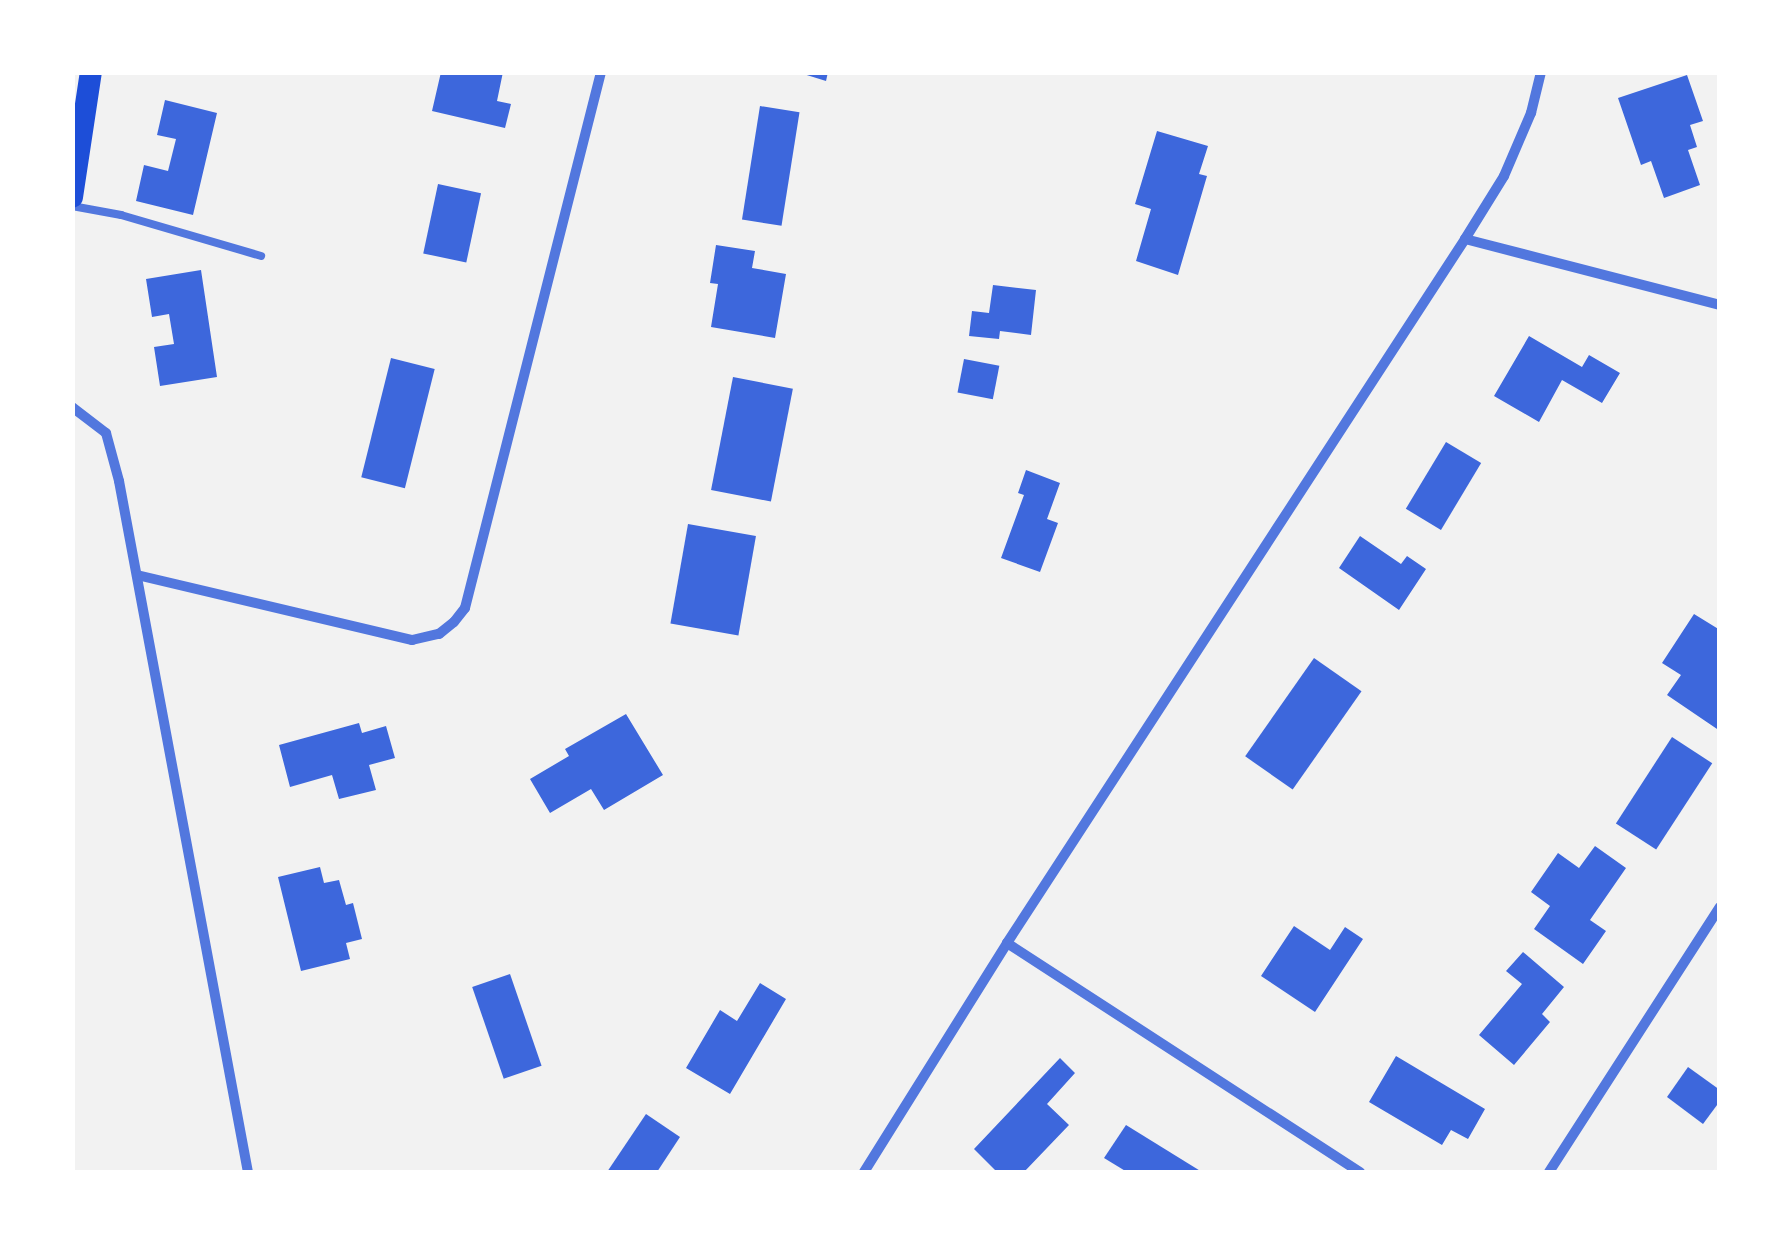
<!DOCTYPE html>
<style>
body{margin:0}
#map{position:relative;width:1792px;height:1245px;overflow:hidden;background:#f2f2f2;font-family:"Times New Roman",serif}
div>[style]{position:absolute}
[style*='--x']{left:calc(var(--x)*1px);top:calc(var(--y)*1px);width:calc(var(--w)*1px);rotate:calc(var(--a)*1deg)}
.building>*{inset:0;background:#3d67dc;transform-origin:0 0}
.service>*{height:8px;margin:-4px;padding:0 4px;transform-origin:4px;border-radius:4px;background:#5277de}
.minor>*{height:10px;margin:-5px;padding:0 5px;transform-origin:5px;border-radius:5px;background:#5277de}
.primary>*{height:22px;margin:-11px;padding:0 11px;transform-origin:11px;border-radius:11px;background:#1d4ed8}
span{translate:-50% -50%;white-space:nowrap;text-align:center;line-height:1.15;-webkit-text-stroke:10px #fff;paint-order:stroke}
.frame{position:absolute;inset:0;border:75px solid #fff;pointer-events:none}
</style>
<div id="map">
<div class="building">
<i style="clip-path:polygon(441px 72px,503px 72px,497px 101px,511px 104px,505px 128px,432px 111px)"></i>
<i style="clip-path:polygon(797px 72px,828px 72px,826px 81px)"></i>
<i style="clip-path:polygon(1687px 75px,1703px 121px,1690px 125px,1697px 147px,1688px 150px,1700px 185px,1664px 198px,1651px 161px,1641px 165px,1618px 98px)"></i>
<i style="clip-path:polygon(165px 100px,217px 113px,193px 215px,136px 201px,144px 165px,168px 171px,176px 139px,157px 135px)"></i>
<i style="left:760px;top:106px;width:40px;height:115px;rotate:9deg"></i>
<i style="clip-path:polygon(1157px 131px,1208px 146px,1199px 174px,1207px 176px,1178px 275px,1136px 261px,1151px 209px,1135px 204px)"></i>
<i style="left:438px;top:184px;width:44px;height:71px;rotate:12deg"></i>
<i style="clip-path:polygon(716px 245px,755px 251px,752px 268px,786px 274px,775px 338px,711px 327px,718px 284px,710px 283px)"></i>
<i style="clip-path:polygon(201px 270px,217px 377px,160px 386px,154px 347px,174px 344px,169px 314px,152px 317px,146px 279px)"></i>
<i style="clip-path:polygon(993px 285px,1036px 290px,1031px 335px,1000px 331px,999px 339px,969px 336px,972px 311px,989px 313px)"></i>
<i style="clip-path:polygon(1529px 336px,1582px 367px,1589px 355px,1620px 373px,1602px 403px,1562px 380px,1539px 422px,1494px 396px)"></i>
<i style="left:391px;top:358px;width:45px;height:123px;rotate:14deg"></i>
<i style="left:964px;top:359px;width:36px;height:34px;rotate:11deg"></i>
<i style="left:733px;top:377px;width:61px;height:115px;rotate:11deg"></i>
<i style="left:1446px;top:442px;width:41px;height:78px;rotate:31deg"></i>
<i style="clip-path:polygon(1026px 470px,1060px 483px,1047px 519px,1058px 523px,1040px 572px,1001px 558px,1024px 495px,1018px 493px)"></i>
<i style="left:688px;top:524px;width:69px;height:101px;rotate:10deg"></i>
<i style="clip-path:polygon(1360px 536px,1401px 564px,1407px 556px,1426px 569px,1399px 610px,1339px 568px)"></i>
<i style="clip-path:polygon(1694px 614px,1720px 630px,1720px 731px,1667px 695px,1681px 675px,1662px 663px)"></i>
<i style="left:1314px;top:658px;width:58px;height:120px;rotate:35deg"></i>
<i style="clip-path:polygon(626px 714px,663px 775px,604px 810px,591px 789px,550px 813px,530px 779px,569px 756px,565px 749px)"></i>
<i style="clip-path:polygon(359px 723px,362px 733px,386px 726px,395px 758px,369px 765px,376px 790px,339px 799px,332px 775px,290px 787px,279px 745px)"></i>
<i style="left:1672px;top:737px;width:48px;height:103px;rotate:33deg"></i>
<i style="clip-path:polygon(1595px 846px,1626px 868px,1590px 920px,1606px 931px,1583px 964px,1534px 929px,1550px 906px,1531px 892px,1558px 853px,1579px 868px)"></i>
<i style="clip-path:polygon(320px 867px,324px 883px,339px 880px,346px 905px,353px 903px,362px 939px,346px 943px,350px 959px,301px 971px,278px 877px)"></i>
<i style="clip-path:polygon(1294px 926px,1330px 950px,1345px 927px,1363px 939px,1315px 1012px,1261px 976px)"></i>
<i style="clip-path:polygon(1523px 952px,1564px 987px,1542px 1014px,1550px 1022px,1514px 1065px,1479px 1035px,1522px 984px,1506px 971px)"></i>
<i style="left:510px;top:974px;width:97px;height:40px;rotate:71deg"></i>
<i style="clip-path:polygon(760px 983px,786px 999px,730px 1094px,686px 1068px,720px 1010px,737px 1021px)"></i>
<i style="clip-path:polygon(1396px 1056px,1485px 1109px,1468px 1139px,1451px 1130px,1442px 1145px,1369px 1102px)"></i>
<i style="clip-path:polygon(1060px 1058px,1075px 1073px,1047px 1104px,1069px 1125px,1024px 1172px,997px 1172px,974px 1149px)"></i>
<i style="clip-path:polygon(1688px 1067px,1720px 1090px,1720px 1101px,1703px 1124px,1667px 1097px)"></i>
<i style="clip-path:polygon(646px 1114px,680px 1137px,657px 1172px,607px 1172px)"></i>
<i style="clip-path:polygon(1126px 1125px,1202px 1172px,1127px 1172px,1104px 1158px)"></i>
</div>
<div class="service">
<i style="--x:72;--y:206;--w:50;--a:10.4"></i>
<i style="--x:121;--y:215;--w:146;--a:16.3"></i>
</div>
<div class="minor">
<i style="--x:1465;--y:239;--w:263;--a:14.5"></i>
<i style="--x:72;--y:407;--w:43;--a:37.4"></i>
<i style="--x:106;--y:433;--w:50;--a:74.8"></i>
<i style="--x:119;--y:481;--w:703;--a:79.43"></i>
<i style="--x:137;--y:575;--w:283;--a:13.3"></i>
<i style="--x:412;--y:640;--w:28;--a:-13"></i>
<i style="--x:439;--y:634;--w:19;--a:-39"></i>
<i style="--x:454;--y:622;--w:18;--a:-52"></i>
<i style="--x:465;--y:608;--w:553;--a:-75.76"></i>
<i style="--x:1007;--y:943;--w:421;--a:33"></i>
<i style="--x:864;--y:1172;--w:270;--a:-58"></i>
<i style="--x:1007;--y:943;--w:840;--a:-56.95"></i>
<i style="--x:1465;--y:239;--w:74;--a:-58.2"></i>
<i style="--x:1504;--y:176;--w:69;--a:-66.8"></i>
<i style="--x:1531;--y:113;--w:42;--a:-76.3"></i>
<i style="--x:1549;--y:1172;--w:315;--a:-57.2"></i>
</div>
<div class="primary">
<i style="--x:72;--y:197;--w:126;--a:-81.4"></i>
</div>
<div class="frame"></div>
</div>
